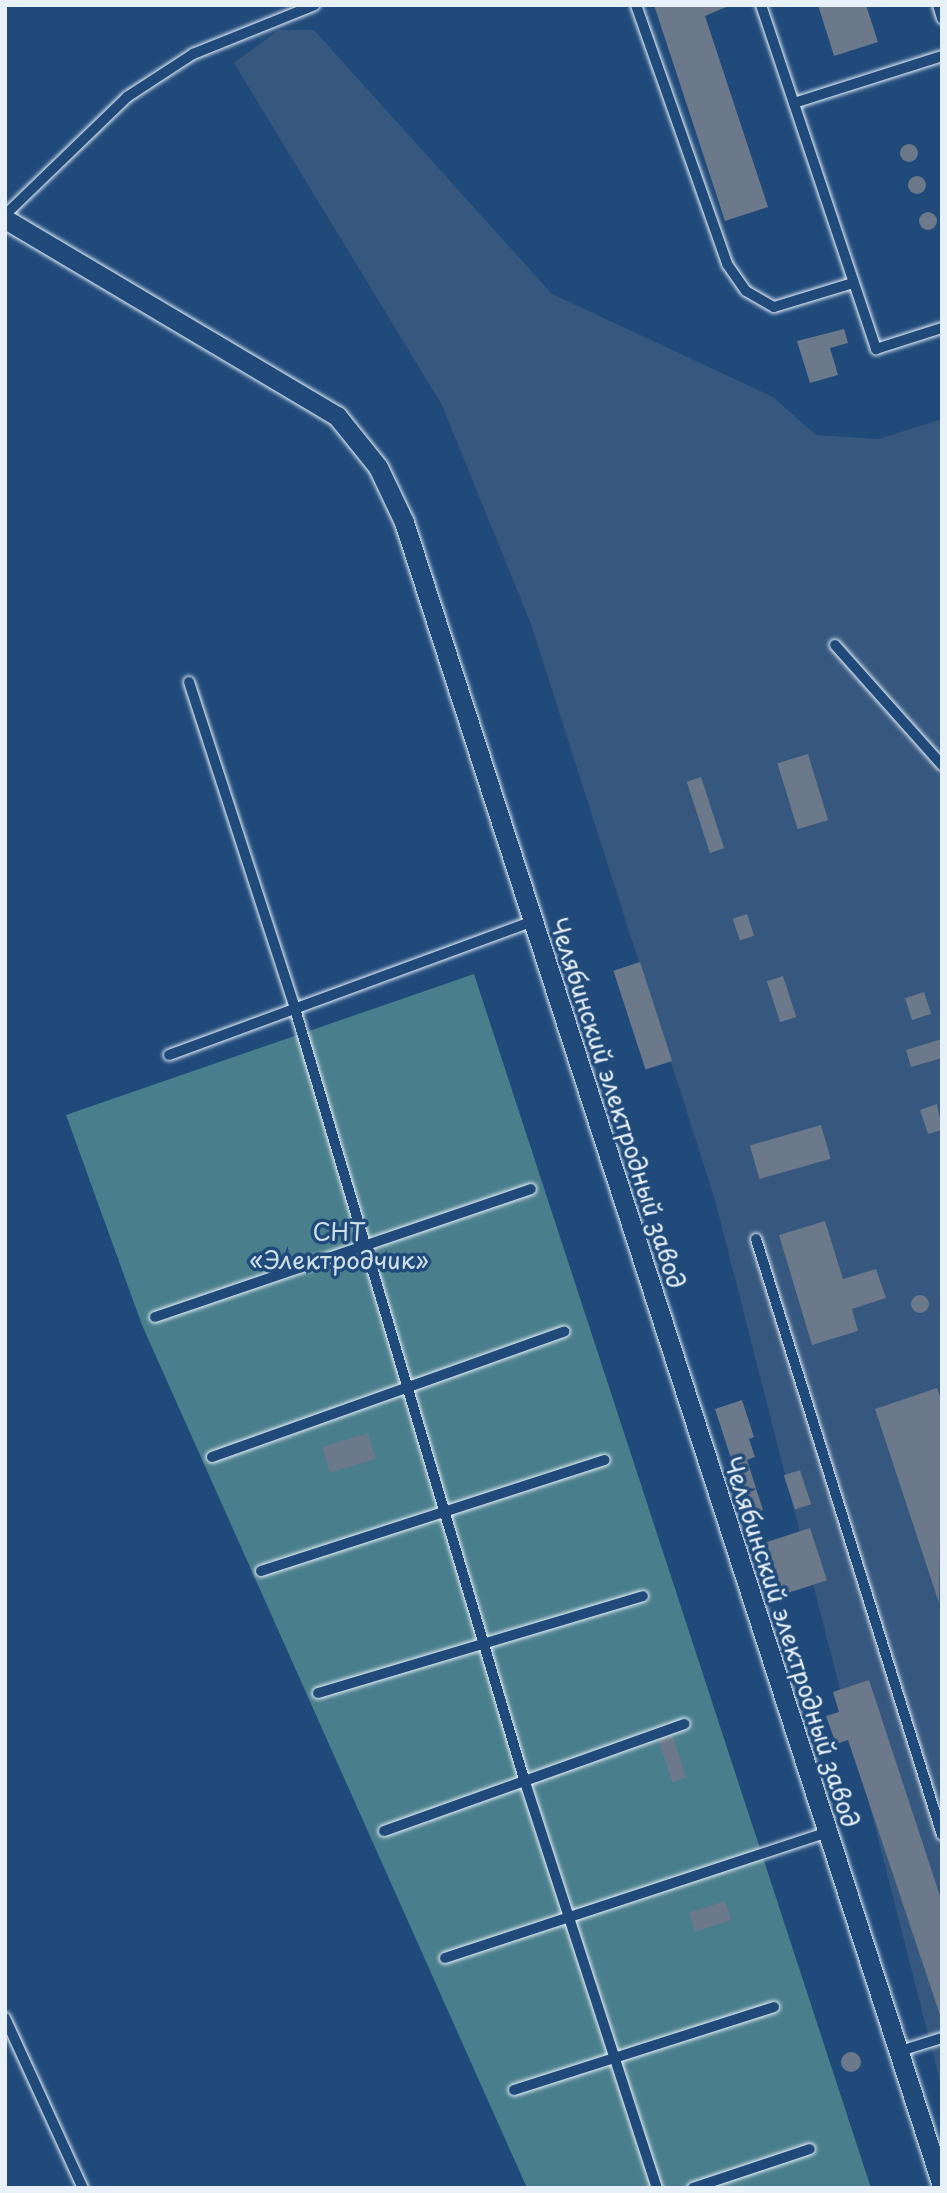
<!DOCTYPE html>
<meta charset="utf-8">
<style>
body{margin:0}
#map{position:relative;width:947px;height:2193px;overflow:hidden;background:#1f4a7a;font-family:"Playpen Sans",sans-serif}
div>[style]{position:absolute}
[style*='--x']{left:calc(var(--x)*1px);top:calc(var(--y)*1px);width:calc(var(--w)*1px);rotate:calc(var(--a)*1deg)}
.built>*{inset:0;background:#36587f}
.green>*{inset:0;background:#497e8c}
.building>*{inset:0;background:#6b798a;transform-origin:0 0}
.round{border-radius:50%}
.roads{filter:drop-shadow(0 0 2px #e8f1f8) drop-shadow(0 0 2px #e8f1f8)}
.lane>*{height:10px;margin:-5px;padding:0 5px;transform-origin:5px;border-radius:5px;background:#1f4a7a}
.street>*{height:19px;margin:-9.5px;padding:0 9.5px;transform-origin:9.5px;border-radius:9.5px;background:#1f4a7a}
span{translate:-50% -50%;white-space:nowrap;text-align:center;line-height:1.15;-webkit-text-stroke:7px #1f4a7a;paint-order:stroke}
.street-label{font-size:24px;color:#e8f1f8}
.park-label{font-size:24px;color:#d0e0e8}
.frame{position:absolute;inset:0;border:7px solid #e8f1f8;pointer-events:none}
</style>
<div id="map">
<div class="built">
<i style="clip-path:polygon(279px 30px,314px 30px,552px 294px,773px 397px,816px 435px,879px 439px,942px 419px,942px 2089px,715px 1200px,531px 624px,442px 405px,234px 63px)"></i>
</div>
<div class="green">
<i style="clip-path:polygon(474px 974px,871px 2188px,527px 2188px,142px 1325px,66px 1115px)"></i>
</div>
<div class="building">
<i style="clip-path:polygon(654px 5px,731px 5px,705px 16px,768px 207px,725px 221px)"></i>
<i style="clip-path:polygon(818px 5px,866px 5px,878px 42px,834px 56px)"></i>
<i class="round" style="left:900px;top:144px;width:18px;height:18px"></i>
<i class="round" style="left:908px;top:176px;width:18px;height:18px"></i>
<i class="round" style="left:919px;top:212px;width:18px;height:18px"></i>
<i style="clip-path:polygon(844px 329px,848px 343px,830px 348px,838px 375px,810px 383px,797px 341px)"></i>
<i style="left:808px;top:754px;width:69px;height:32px;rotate:73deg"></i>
<i style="left:701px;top:777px;width:75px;height:15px;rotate:72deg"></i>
<i style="left:747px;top:914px;width:23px;height:15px;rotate:72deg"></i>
<i style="left:640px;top:962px;width:104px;height:28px;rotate:72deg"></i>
<i style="left:783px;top:976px;width:43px;height:17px;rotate:72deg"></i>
<i style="left:924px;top:992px;width:23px;height:20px;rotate:72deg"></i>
<i style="clip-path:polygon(942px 1039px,942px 1058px,911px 1067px,906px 1050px)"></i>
<i style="clip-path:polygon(937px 1104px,942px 1130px,928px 1134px,920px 1110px)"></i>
<i style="left:821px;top:1125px;width:35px;height:74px;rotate:74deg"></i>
<i style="clip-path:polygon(825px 1221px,843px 1279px,876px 1269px,886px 1298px,852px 1309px,858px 1331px,812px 1345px,779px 1235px)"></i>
<i class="round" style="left:911px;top:1295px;width:18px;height:18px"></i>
<i style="clip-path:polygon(937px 1388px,942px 1403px,939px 1603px,875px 1409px)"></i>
<i style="clip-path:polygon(742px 1400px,754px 1437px,749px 1439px,755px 1457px,747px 1460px,763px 1510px,749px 1514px,715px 1409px)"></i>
<i style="left:368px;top:1433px;width:27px;height:48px;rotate:73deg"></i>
<i style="left:800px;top:1470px;width:36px;height:17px;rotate:72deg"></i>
<i style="left:810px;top:1528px;width:55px;height:46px;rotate:72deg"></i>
<i style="clip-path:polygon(869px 1680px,942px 1902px,942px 2021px,848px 1740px,836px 1744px,826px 1716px,839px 1712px,833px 1692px)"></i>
<i style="left:673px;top:1736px;width:44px;height:15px;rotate:72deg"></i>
<i style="left:725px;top:1901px;width:20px;height:38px;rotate:72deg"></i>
<i class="round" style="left:841px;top:2052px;width:20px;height:20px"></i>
</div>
<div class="roads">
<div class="lane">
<i style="--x:636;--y:5;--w:275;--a:70.6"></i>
<i style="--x:727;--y:264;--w:33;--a:55"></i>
<i style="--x:746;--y:291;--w:32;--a:30"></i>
<i style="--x:774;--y:307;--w:83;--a:-16.9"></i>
<i style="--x:761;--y:5;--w:363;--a:71.5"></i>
<i style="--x:876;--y:349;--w:69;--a:-17.7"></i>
<i style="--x:938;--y:5;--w:14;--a:73"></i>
<i style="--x:794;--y:103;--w:155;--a:-17.6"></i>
<i style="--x:5;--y:215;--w:170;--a:-44"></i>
<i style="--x:127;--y:97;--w:79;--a:-33.1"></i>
<i style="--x:193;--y:54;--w:131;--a:-21.9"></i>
<i style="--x:835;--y:645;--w:161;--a:48.3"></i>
<i style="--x:189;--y:682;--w:344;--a:72"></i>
<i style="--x:295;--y:1009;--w:803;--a:73.44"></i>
<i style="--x:524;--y:1779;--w:430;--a:72"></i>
<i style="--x:169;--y:1055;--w:389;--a:-20.2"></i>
<i style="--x:756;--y:1239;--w:624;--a:72.67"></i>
<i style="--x:155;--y:1317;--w:397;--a:-18.8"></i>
<i style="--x:212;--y:1457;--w:374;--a:-19.6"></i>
<i style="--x:261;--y:1571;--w:361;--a:-17.9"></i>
<i style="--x:318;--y:1693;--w:339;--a:-16.6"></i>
<i style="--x:384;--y:1831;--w:319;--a:-19.6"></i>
<i style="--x:445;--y:1958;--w:403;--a:-18.2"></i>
<i style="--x:5;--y:2018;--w:187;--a:65.4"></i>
<i style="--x:897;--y:2052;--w:47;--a:-17.3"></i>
<i style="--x:514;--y:2090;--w:273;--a:-17.7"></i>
<i style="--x:693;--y:2188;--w:123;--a:-18.4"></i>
</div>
<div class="street">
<i style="--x:5;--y:219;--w:386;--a:30.7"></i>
<i style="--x:337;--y:416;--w:65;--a:51.2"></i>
<i style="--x:378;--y:467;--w:61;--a:64.7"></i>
<i style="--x:404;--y:522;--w:1749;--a:72.08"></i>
</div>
</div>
<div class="street-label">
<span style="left:618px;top:1103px;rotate:72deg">Челябинский электродный завод</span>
<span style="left:792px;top:1642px;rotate:72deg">Челябинский электродный завод</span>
</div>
<div class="park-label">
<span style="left:339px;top:1246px">СНТ<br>«Электродчик»</span>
</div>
<div class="frame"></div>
</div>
